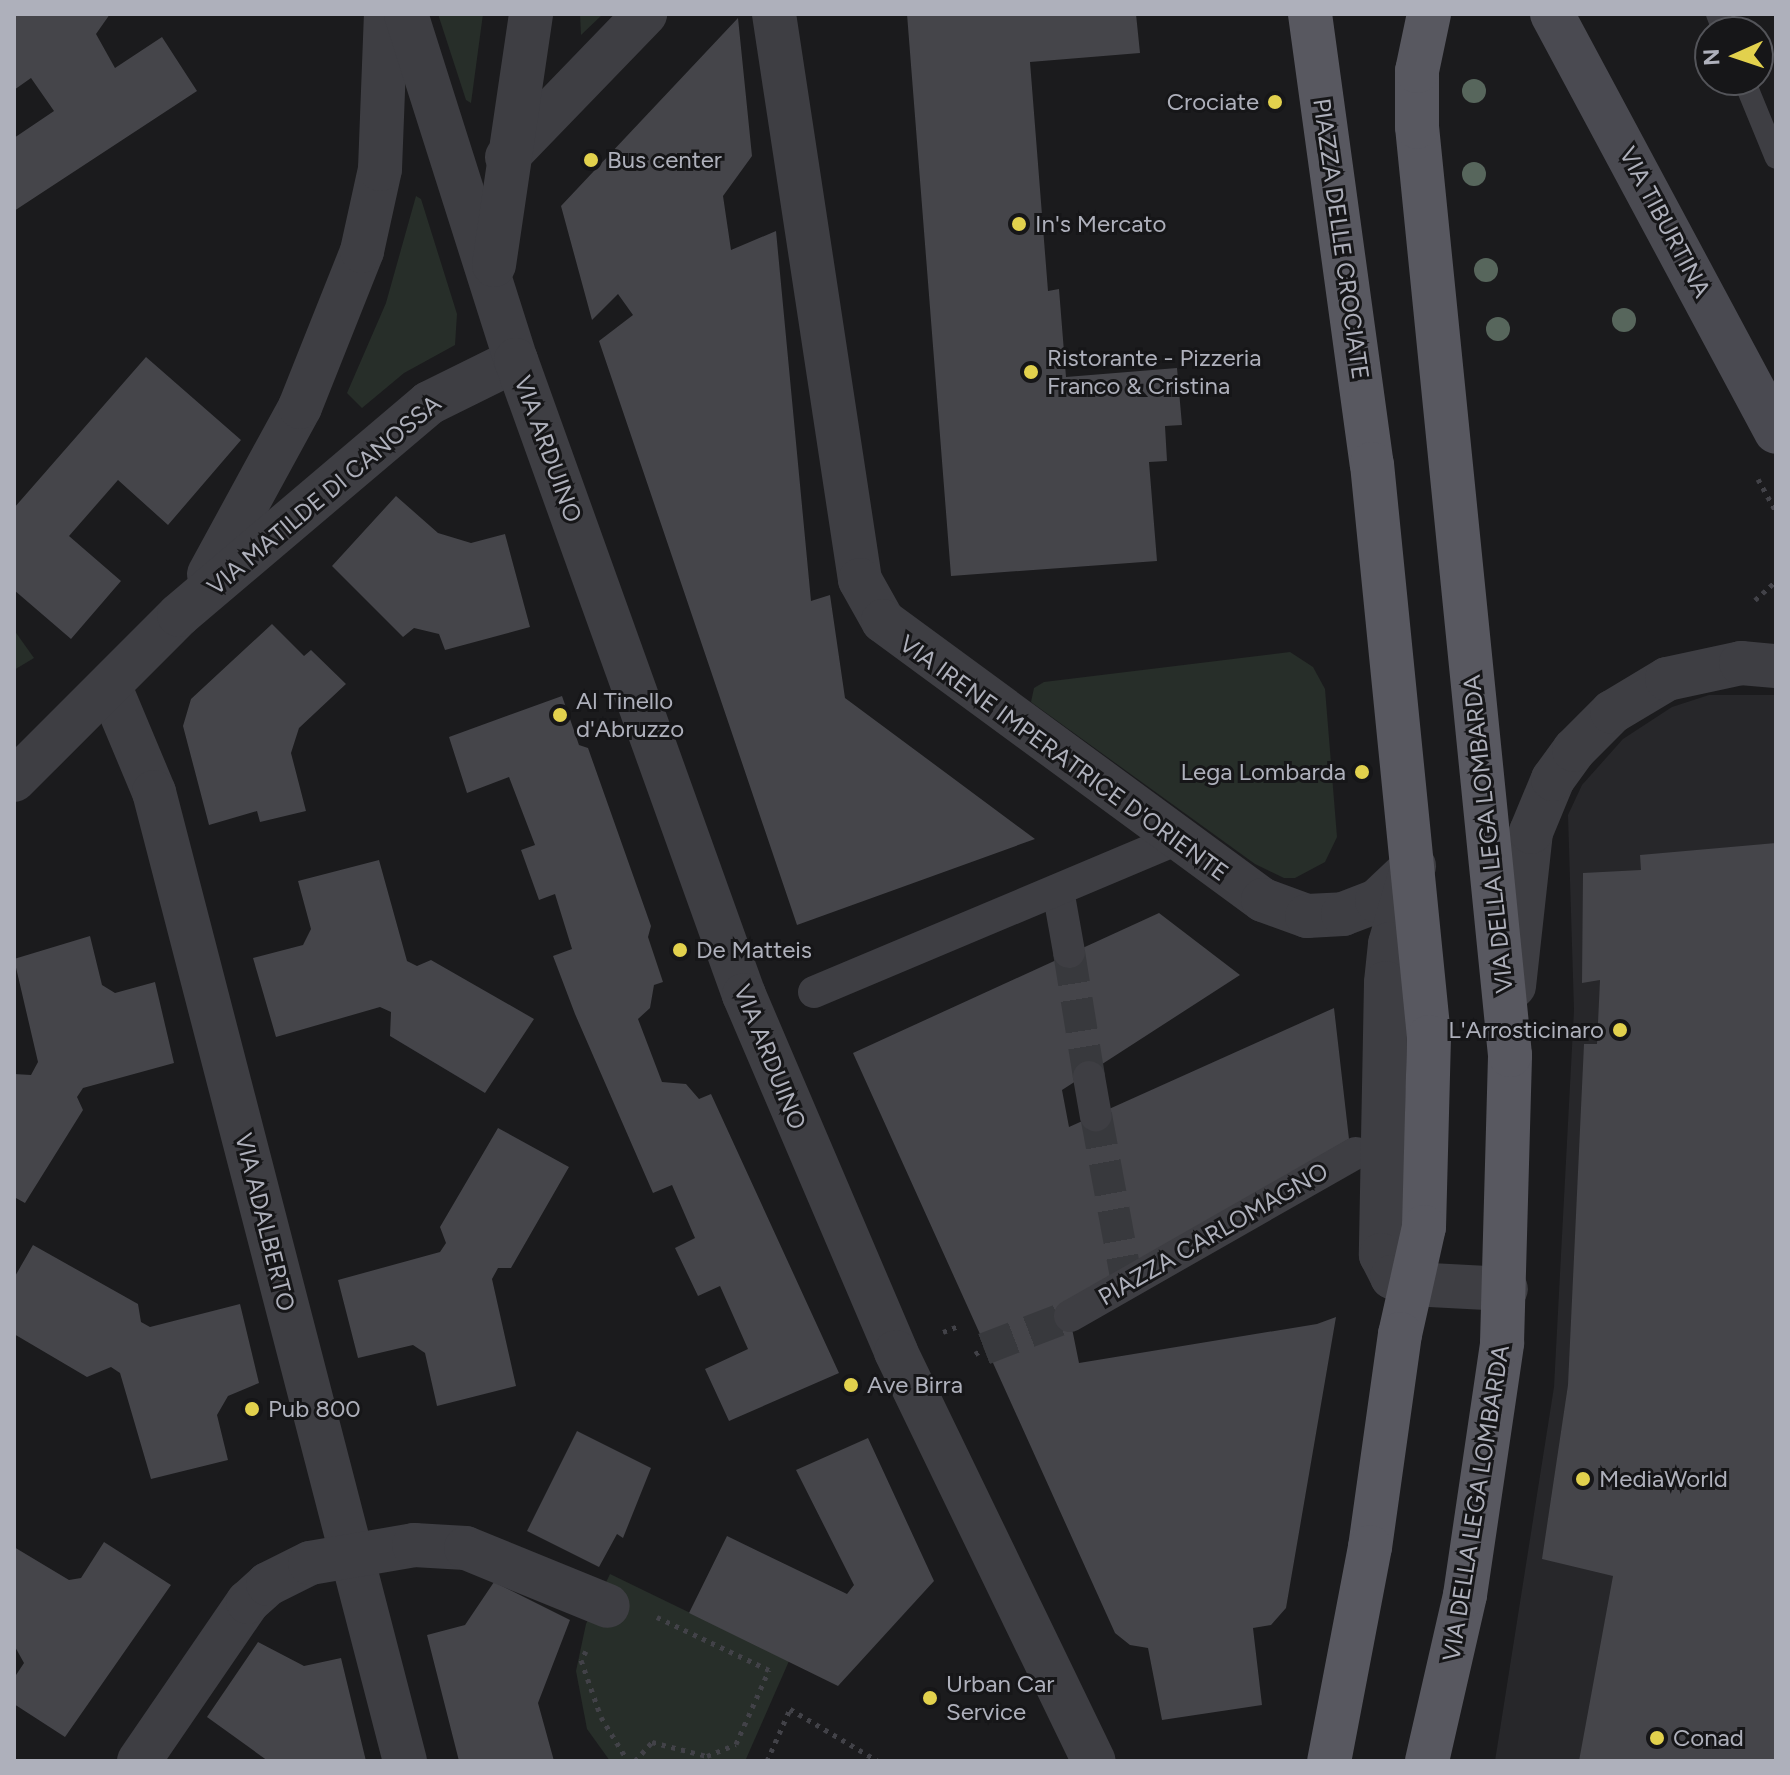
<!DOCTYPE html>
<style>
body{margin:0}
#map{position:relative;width:1790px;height:1775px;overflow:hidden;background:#1b1b1d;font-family:Figtree,sans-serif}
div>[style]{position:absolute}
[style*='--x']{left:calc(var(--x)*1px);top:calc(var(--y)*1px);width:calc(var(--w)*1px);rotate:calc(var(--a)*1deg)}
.built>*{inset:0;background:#27272a}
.green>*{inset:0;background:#272e29}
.building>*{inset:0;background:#45454a}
.pedestrian-tunnel>*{height:32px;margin-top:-16px;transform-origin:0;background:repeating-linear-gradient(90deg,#38393d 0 32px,transparent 0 48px)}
.path>*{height:5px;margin-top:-2.5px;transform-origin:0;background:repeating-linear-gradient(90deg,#424248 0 4px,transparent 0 10px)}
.service>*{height:22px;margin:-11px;padding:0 11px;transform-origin:11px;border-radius:11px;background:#3e3e43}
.pedestrian>*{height:32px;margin:-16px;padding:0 16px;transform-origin:16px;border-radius:16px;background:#3e3e43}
.minor>*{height:44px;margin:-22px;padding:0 22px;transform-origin:22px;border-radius:22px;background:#3e3e43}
.tertiary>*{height:44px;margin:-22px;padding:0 22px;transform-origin:22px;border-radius:22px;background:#3e3e43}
.secondary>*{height:44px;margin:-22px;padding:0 22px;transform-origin:22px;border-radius:22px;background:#4a4a51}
.primary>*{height:44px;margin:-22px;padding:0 22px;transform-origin:22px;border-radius:22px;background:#585860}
.trees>*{width:24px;height:24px;margin:-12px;border-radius:50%;background:#57665c}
.dots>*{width:22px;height:22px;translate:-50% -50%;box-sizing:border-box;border:4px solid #161618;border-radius:50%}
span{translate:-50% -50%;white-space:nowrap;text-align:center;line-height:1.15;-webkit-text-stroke:6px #161618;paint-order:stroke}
.poi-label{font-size:24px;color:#aeb0bb}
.right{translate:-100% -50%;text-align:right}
.left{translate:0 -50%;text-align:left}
.street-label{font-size:24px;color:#aeb0bb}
.frame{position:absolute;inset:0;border:16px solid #aeb0bb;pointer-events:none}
.north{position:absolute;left:1694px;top:16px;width:80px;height:80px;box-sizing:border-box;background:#161618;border:2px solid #535459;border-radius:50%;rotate:267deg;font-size:22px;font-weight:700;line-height:32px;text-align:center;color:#aeb0bb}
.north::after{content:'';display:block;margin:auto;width:28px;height:36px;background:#e2d14d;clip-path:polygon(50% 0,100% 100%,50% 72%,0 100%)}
</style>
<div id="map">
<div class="built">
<i style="clip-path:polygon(1709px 695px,1776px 695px,1776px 1761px,1495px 1761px,1554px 1387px,1574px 1010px,1568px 815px,1582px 785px,1623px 739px,1672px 707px)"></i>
</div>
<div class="green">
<i style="clip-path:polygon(438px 14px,483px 14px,471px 103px,466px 100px)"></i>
<i style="clip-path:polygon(580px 14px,603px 14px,581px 35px)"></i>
<i style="clip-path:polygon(416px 196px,421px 199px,457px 314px,455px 345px,404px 373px,362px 408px,347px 393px,386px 303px)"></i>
<i style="clip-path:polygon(14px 630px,34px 658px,14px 670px)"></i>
<i style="clip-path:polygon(1290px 652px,1313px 667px,1325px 689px,1337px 837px,1325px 862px,1295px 878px,1284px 878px,1255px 864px,1031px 702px,1034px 688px,1044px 682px)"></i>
<i style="clip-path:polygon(610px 1574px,789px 1661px,746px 1759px,610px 1761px,587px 1729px,576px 1671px,586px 1624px)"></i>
</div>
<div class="building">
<i style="clip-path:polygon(14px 14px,110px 14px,96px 34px,115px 68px,162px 37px,197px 91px,14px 211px,14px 138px,54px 111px,31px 78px,14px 90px)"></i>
<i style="clip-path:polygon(907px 14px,1136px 14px,1140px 53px,1030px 62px,1048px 291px,1059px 289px,1066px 377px,1177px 368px,1182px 425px,1165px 426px,1167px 461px,1149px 462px,1157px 561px,951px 576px)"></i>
<i style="clip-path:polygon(738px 18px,752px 156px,723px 196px,731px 250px,776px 231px,811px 601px,830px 595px,845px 698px,1035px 839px,797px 925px,599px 341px,633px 315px,618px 294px,592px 320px,561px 206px)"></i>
<i style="clip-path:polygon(146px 357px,241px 440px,168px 525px,118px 480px,69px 536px,121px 581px,71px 639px,14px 590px,14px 508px)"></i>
<i style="clip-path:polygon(396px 496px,438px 533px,471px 543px,505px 534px,530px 627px,445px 650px,439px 634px,414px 628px,403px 637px,332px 566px)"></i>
<i style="clip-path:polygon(272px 624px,304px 656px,311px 650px,346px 684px,299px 728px,291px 753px,306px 811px,260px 822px,257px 811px,209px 825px,183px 726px,191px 699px)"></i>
<i style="clip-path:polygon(562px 696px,579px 745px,588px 748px,651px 926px,648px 937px,663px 982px,654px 985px,650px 1008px,638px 1019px,662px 1082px,686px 1084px,699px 1099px,711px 1094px,839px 1373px,729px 1421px,705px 1369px,748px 1349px,720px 1286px,698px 1296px,675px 1248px,695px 1238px,672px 1185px,653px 1193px,575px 1014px,553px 956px,572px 949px,555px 894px,539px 900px,521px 850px,535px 845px,509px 777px,467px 793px,449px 737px)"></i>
<i style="clip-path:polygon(1776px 843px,1776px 1761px,1579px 1761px,1613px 1576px,1542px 1559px,1568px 1385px,1584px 1044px,1597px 1044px,1600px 980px,1582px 983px,1583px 873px,1641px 870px,1640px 855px)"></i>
<i style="clip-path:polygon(379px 860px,407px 961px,417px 966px,431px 960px,534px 1019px,485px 1093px,390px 1036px,391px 1012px,380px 1007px,276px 1037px,253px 958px,303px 945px,311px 929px,298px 881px)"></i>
<i style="clip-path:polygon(1159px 913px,1240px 975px,1062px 1090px,1069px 1127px,1334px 1008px,1349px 1139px,1067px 1304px,1079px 1363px,1317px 1324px,1336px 1317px,1286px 1608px,1271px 1625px,1253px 1628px,1262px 1705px,1162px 1720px,1148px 1648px,1130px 1645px,1115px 1633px,853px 1053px)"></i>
<i style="clip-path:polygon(90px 936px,102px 985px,115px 993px,155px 982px,174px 1063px,83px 1088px,77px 1097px,83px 1110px,25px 1203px,14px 1197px,14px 1074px,31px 1075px,38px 1062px,14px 959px)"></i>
<i style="clip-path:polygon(498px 1128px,569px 1167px,511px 1268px,498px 1268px,492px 1279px,516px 1386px,437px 1406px,425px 1353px,413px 1345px,358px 1358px,338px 1280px,440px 1252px,446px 1243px,440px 1227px)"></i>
<i style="clip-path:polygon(33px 1245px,138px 1304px,141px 1322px,150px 1327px,240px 1304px,259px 1383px,228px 1396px,217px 1415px,228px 1460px,151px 1479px,120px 1373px,111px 1367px,87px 1377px,14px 1334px,14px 1278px)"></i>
<i style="clip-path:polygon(577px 1431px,651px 1468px,623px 1538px,617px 1534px,599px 1567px,527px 1531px)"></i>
<i style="clip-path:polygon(868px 1438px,934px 1581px,838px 1686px,689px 1613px,727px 1536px,847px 1594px,854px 1585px,796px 1470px)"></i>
<i style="clip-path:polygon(104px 1542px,171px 1585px,65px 1737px,14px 1704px,14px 1678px,24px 1663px,14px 1645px,14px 1547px,69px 1580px,81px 1578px)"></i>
<i style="clip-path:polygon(494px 1582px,570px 1620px,538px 1703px,554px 1761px,459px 1761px,427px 1635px,465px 1625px)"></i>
<i style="clip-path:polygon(258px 1642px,304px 1666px,341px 1658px,366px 1761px,268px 1761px,207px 1717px)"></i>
</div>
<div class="pedestrian-tunnel">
<i style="--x:1069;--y:952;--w:127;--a:80.9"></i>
<i style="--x:1096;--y:1115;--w:170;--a:79.5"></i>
<i style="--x:984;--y:1349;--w:92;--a:-21"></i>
</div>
<div class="path">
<i style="--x:1758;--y:479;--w:38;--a:61"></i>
<i style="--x:1755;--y:600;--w:28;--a:-42"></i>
<i style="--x:943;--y:1332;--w:19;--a:-21"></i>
<i style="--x:975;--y:1354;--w:10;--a:-29"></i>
<i style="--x:586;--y:1651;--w:10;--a:119"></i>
<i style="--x:581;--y:1660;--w:60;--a:70.7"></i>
<i style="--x:601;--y:1717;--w:52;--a:58.5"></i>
<i style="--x:635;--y:1761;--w:25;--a:-48"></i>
<i style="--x:652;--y:1742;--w:57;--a:14.3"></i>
<i style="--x:707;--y:1756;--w:31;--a:-22"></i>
<i style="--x:736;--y:1744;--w:81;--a:-66"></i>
<i style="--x:769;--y:1670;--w:124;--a:-154.7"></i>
<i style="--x:767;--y:1761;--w:57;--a:-66.1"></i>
<i style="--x:790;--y:1709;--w:102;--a:30.6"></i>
</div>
<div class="service">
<i style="--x:1717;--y:14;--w:19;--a:69"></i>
<i style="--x:1744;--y:80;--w:84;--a:67.7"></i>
</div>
<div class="pedestrian">
<i style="--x:1058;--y:890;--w:63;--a:79.9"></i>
<i style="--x:814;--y:992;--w:392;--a:-22.8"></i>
<i style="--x:1089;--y:1077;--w:39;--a:80"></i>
<i style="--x:1070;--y:1316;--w:329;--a:-29.7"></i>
</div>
<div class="minor">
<i style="--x:774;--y:14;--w:572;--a:81.36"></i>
<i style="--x:860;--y:580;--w:47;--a:60.7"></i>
<i style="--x:883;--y:621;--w:471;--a:36.3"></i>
<i style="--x:1263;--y:900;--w:47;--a:20"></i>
<i style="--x:1307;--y:916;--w:36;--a:-3"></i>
<i style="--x:1343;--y:914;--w:36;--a:-21"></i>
<i style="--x:1377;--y:901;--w:51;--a:-43.4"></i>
<i style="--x:507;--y:157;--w:199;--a:-46"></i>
<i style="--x:209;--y:574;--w:190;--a:-61.4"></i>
<i style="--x:300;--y:407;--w:168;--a:-68.3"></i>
<i style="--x:362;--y:251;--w:84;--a:-77.6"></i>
<i style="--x:380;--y:169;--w:155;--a:-87.8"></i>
<i style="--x:110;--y:687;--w:114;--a:67.3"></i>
<i style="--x:154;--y:792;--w:1001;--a:75.48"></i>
<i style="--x:14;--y:780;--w:233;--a:-45"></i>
<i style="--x:179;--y:615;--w:328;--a:-40.3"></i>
<i style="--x:429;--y:403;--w:97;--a:-26.3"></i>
<i style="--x:1411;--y:872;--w:75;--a:106.3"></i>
<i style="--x:1390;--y:944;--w:39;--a:96"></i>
<i style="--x:1386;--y:983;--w:272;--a:91.1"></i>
<i style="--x:1381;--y:1255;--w:25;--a:63"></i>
<i style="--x:1392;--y:1277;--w:20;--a:20"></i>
<i style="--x:1411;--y:1284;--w:95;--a:3"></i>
<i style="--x:1514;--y:986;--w:155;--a:-83.7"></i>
<i style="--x:1531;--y:832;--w:57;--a:-67.5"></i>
<i style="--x:1553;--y:779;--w:36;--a:-54"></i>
<i style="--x:1574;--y:750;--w:54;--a:-45"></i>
<i style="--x:1612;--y:712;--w:64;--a:-31"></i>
<i style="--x:1667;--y:679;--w:76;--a:-12.2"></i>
<i style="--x:1741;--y:663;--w:35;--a:5"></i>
<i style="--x:139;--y:1761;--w:193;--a:-55.6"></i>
<i style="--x:248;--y:1602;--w:27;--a:-42"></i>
<i style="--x:268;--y:1584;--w:47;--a:-26.6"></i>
<i style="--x:310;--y:1563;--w:106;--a:-9.8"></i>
<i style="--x:414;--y:1545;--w:52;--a:3.3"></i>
<i style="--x:466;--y:1548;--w:153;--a:22.2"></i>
</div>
<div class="tertiary">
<i style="--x:406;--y:14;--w:363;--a:72.4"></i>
<i style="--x:516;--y:360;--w:675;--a:70.25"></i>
<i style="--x:744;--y:995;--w:388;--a:66.9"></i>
<i style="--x:896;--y:1352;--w:454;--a:64.2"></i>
<i style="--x:494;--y:265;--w:254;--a:-81.6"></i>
</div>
<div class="secondary">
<i style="--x:1552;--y:14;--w:474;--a:61.8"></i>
</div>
<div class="primary">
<i style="--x:1310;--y:14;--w:454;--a:82.2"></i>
<i style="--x:1372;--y:464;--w:576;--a:84.32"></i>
<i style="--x:1429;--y:1037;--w:190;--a:91.5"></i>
<i style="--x:1424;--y:1227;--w:110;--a:102.6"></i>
<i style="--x:1400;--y:1334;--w:215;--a:98"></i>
<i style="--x:1370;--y:1547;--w:218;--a:100.8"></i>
<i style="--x:1427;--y:1761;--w:170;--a:-77.1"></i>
<i style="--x:1465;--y:1595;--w:255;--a:-81.6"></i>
<i style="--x:1502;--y:1343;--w:288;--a:-88.4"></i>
<i style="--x:1510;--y:1055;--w:933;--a:-95.72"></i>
<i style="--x:1417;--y:127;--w:56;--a:-90"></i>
<i style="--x:1417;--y:71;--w:58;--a:-78.1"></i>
</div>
<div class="trees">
<i style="left:1474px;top:91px"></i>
<i style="left:1474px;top:174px"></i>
<i style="left:1486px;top:270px"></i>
<i style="left:1624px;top:320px"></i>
<i style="left:1498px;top:329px"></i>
</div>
<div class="dots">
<i style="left:1275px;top:102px;background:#e2d14d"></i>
<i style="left:591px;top:160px;background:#e2d14d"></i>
<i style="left:1019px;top:224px;background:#e2d14d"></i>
<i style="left:1031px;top:372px;background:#e2d14d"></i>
<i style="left:560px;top:715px;background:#e2d14d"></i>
<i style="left:1362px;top:772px;background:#e2d14d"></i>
<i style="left:680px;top:950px;background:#e2d14d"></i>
<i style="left:1620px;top:1030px;background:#e2d14d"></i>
<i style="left:851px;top:1385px;background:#e2d14d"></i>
<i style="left:252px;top:1409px;background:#e2d14d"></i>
<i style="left:1583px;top:1479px;background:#e2d14d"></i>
<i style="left:930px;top:1698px;background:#e2d14d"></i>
<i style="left:1657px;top:1738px;background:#e2d14d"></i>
</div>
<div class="poi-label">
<span class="right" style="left:1259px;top:102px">Crociate</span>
<span class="left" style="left:607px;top:160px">Bus center</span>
<span class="left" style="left:1035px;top:224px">In's Mercato</span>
<span class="left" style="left:1047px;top:372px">Ristorante - Pizzeria<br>Franco &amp; Cristina</span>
<span class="left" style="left:576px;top:715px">Al Tinello<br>d'Abruzzo</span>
<span class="right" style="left:1346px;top:772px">Lega Lombarda</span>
<span class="left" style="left:696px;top:950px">De Matteis</span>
<span class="right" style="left:1604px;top:1030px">L'Arrosticinaro</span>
<span class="left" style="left:867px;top:1385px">Ave Birra</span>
<span class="left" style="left:268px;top:1409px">Pub 800</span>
<span class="left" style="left:1599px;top:1479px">MediaWorld</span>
<span class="left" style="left:946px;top:1698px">Urban Car<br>Service</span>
<span class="left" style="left:1673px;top:1738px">Conad</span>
</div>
<div class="street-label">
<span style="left:1665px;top:222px;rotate:62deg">VIA TIBURTINA</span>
<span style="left:1341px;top:239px;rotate:82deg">PIAZZA DELLE CROCIATE</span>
<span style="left:548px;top:449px;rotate:70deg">VIA ARDUINO</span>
<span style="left:324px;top:495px;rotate:-40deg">VIA MATILDE DI CANOSSA</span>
<span style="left:1064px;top:758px;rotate:36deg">VIA IRENE IMPERATRICE D'ORIENTE</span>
<span style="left:1488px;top:834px;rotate:-96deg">VIA DELLA LEGA LOMBARDA</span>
<span style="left:770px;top:1057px;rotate:68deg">VIA ARDUINO</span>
<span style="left:265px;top:1222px;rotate:76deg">VIA ADALBERTO</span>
<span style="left:1213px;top:1234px;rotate:-30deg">PIAZZA CARLOMAGNO</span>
<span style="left:1476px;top:1503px;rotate:-81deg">VIA DELLA LEGA LOMBARDA</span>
</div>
<div class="frame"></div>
<div class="north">N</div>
</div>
